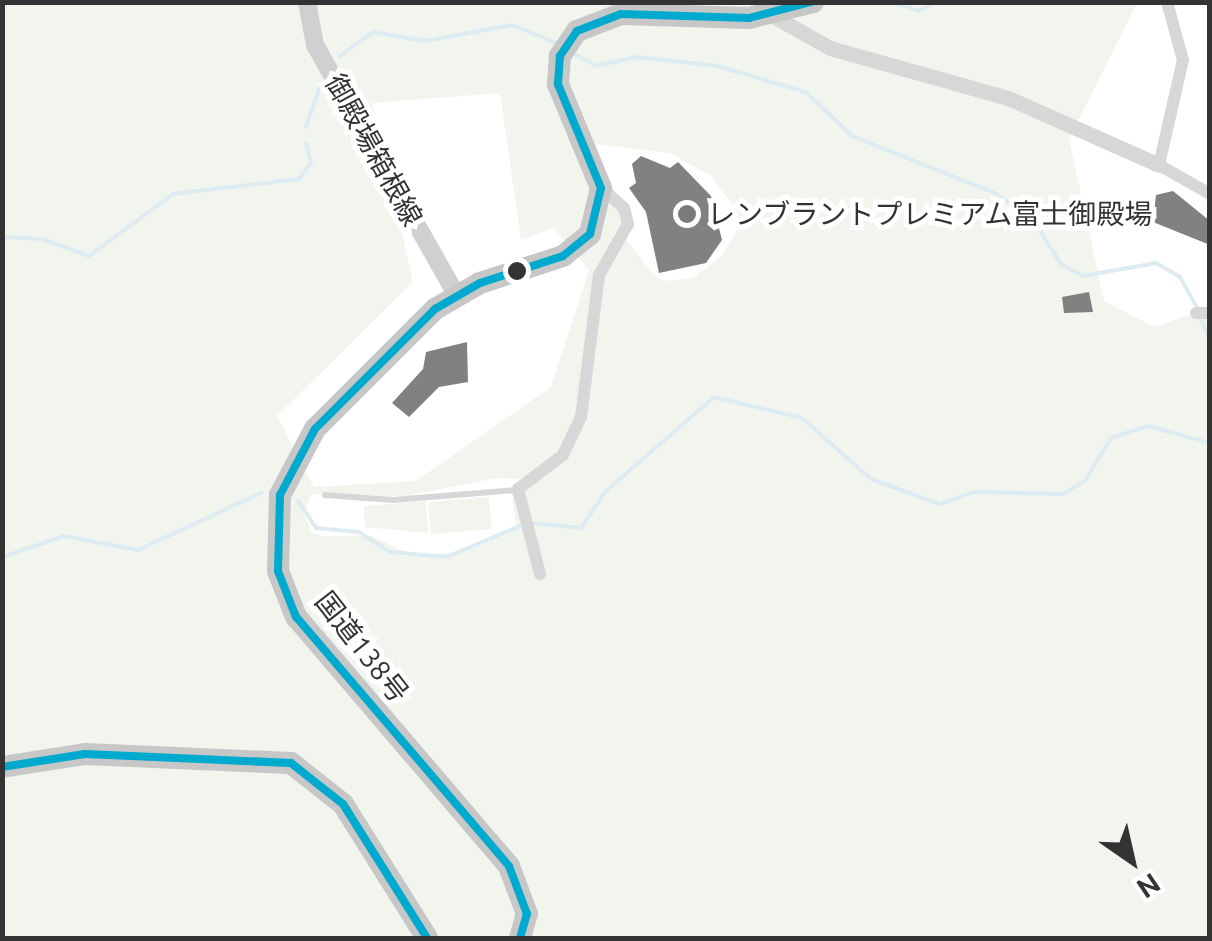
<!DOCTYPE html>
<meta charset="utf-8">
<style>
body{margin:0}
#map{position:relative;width:1212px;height:941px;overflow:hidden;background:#fff;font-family:Ubuntu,"Noto Sans JP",sans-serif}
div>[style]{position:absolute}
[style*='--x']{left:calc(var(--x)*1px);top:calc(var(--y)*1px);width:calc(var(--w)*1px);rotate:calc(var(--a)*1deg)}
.green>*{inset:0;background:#f1f5ed;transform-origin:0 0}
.stream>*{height:4px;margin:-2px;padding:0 2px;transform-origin:2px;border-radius:2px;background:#ddebf3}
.building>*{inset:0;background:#818181}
.service>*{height:6px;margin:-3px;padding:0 3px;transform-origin:3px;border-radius:3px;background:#d7d7d7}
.minor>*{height:12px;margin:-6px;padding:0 6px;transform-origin:6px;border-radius:6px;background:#d7d7d7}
.tertiary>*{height:15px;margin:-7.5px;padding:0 7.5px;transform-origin:7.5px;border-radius:7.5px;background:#d7d7d7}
.secondary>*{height:18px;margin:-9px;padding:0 9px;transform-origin:9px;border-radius:9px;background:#d0d0d0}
.trunk>*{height:22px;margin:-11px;padding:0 11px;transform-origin:11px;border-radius:11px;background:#c7c7c7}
.bus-1>*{height:8px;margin:-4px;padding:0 4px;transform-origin:4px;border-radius:4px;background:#00a9ce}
.dots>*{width:28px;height:28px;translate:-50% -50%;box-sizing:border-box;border:5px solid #fff;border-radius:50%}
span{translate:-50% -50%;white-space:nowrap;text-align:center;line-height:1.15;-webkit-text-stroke:10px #fff;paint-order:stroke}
.street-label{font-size:28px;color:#333}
.poi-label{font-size:28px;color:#333}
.left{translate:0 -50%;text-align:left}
.frame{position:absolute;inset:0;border:5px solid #333;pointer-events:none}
.north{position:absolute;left:1082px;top:811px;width:100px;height:100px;-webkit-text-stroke:8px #fff;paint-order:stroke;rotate:146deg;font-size:28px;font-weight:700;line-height:40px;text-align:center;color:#333}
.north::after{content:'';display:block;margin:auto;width:35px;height:45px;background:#333;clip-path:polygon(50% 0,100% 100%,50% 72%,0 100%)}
</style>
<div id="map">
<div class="green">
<i style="clip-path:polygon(evenodd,2px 3px,1137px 3px,1069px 139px,1104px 301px,1154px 327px,1209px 308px,1209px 938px,3px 938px,2px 3px,500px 93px,521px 240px,554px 228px,589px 270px,551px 387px,416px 481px,314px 487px,277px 416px,413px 282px,372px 103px,500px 93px,2px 3px,596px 144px,670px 153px,711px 176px,735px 209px,738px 228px,722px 256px,693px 278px,663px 281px,652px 273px,627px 241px,631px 210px,610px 184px,596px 144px,2px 3px,497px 478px,522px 479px,512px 494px,516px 526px,453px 552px,415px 556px,371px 536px,323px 536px,312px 533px,304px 515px,311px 494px,404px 496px,497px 478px)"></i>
<i style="left:489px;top:497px;width:32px;height:61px;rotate:85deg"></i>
<i style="clip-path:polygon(426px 501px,428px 533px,365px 527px,364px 506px)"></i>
</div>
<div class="stream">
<i style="--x:891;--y:2;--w:29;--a:18"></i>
<i style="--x:919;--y:11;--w:20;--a:-27"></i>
<i style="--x:571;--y:52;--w:29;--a:29"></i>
<i style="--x:596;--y:66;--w:42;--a:-12.4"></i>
<i style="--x:637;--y:57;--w:81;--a:6.4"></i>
<i style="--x:717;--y:66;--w:93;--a:16.3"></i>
<i style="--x:806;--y:92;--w:64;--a:43.7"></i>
<i style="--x:852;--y:136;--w:156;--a:21.8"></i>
<i style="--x:997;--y:194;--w:48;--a:37.3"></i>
<i style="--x:1035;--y:223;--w:49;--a:57.6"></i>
<i style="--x:1061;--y:264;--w:25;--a:29"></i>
<i style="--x:1083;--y:276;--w:74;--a:-10.1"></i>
<i style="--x:1156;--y:263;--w:28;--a:30"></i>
<i style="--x:1180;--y:277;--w:35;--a:61"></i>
<i style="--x:340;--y:56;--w:41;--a:-36"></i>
<i style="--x:373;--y:32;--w:53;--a:9.8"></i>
<i style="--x:425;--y:41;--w:88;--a:-10.4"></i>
<i style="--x:512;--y:25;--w:51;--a:22"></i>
<i style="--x:306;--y:127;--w:43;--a:-71.1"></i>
<i style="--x:2;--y:237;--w:40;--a:2.9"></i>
<i style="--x:42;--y:239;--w:50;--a:19.9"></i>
<i style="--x:89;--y:256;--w:104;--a:-36.4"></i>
<i style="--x:173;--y:194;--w:127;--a:-6.8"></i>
<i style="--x:299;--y:179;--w:20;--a:-53"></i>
<i style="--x:311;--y:163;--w:21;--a:-104"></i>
<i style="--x:1200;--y:317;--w:24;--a:66"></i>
<i style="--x:298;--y:501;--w:32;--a:56"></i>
<i style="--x:316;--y:528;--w:43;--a:5.3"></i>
<i style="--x:359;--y:532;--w:37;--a:33"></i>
<i style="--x:390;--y:552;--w:57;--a:5"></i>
<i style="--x:447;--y:557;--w:82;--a:-23.1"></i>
<i style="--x:531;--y:523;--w:50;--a:5.7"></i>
<i style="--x:581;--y:528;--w:45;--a:-56"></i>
<i style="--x:606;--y:491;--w:143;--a:-41"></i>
<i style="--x:714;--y:397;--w:90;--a:13.4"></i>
<i style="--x:802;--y:418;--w:92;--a:41.5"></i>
<i style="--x:871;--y:479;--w:73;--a:19.9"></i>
<i style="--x:940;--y:504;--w:35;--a:-20"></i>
<i style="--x:973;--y:492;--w:90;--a:1.3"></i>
<i style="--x:1063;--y:494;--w:26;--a:-31"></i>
<i style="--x:1085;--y:481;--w:50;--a:-58.8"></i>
<i style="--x:1111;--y:438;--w:39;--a:-18"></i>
<i style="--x:1148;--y:426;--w:64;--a:15.3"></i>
<i style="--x:2;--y:557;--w:65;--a:-18.7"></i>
<i style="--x:64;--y:536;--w:75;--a:10.7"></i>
<i style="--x:138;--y:550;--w:136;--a:-24.9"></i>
</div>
<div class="building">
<i style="clip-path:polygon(641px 156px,670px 168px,678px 162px,711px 196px,722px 240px,706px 263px,659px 273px,646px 212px,629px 188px,636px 183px,632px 164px)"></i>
<i style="clip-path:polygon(1173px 191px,1210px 221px,1210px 245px,1153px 222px,1156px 195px)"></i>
<i style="clip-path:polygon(1089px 292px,1093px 312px,1064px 313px,1062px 297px)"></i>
<i style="clip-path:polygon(467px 342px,468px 382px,439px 387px,409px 417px,392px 403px,423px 369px,426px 352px)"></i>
</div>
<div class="service">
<i style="--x:325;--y:495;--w:68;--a:4.2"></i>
<i style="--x:393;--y:500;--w:124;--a:-4.6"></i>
</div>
<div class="minor">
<i style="--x:1167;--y:2;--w:60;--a:74.6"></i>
<i style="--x:1183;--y:60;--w:108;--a:102.9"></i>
<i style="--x:1159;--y:165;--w:59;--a:29.6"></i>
<i style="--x:1196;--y:313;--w:14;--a:0"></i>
<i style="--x:540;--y:574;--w:88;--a:-104.5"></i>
<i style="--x:518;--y:489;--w:56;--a:-37.1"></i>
<i style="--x:563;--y:455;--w:42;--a:-64.7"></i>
<i style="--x:581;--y:417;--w:143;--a:-82.8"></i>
<i style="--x:599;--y:275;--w:59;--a:-60.4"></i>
<i style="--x:628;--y:224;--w:16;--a:-104"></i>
<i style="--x:624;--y:208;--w:30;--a:-139"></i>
</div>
<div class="tertiary">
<i style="--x:773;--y:16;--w:65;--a:29.3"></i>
<i style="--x:830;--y:48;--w:185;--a:15.7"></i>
<i style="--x:1008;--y:98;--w:165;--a:23.9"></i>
</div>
<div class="secondary">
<i style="--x:307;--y:2;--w:44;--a:79.5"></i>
<i style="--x:315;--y:45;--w:286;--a:60.5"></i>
</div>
<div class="trunk">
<i style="--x:2;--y:767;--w:84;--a:-8.9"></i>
<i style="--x:85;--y:754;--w:206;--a:2.5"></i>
<i style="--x:291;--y:763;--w:66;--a:38.3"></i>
<i style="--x:343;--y:804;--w:158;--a:57.9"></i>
<i style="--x:520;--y:938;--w:25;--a:-74"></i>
<i style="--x:527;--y:914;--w:51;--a:-110.6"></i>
<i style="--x:509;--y:866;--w:328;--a:-130.5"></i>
<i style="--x:296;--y:617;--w:49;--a:-111.4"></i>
<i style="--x:278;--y:571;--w:76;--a:-88.5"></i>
<i style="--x:280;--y:495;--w:75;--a:-62.1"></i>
<i style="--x:315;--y:429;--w:170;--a:-45"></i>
<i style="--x:435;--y:309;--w:52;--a:-30"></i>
<i style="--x:480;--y:283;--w:87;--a:-18"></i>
<i style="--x:563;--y:256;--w:35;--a:-39"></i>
<i style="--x:590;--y:234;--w:47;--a:-76.6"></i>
<i style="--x:601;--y:188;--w:113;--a:-112.5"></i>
<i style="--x:558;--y:84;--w:28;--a:-86"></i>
<i style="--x:560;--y:56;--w:30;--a:-56"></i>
<i style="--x:577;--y:31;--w:47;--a:-21.1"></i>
<i style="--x:621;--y:14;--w:128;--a:1.8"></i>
<i style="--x:749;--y:18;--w:66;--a:-14"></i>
</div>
<div class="bus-1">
<i style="--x:2;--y:767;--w:84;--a:-8.9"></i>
<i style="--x:85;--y:754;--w:206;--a:2.5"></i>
<i style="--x:291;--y:763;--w:66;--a:38.3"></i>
<i style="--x:343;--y:804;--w:158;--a:57.9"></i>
<i style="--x:520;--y:938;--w:25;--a:-74"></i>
<i style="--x:527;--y:914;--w:51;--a:-110.6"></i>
<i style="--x:509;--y:866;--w:328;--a:-130.5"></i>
<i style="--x:296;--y:617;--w:49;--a:-111.4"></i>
<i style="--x:278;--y:571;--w:76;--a:-88.5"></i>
<i style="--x:280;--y:495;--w:75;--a:-62.1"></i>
<i style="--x:315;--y:429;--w:170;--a:-45"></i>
<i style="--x:435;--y:309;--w:52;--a:-30"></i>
<i style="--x:480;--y:283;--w:87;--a:-18"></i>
<i style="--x:563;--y:256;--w:35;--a:-39"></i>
<i style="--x:590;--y:234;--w:47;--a:-76.6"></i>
<i style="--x:601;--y:188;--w:113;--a:-112.5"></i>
<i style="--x:558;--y:84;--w:28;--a:-86"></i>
<i style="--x:560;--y:56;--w:30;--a:-56"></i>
<i style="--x:577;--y:31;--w:47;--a:-21.1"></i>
<i style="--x:621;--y:14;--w:128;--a:1.8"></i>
<i style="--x:749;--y:18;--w:64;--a:-14.5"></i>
</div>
<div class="dots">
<i style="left:687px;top:214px;background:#7a7a7a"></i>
<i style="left:517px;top:271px;background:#333"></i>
</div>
<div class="street-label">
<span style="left:374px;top:150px;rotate:61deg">御殿場箱根線</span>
<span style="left:362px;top:647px;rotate:52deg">国道138号</span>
</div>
<div class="poi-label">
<span class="left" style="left:707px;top:214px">レンブラントプレミアム富士御殿場</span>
</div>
<div class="frame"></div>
<div class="north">N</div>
</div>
